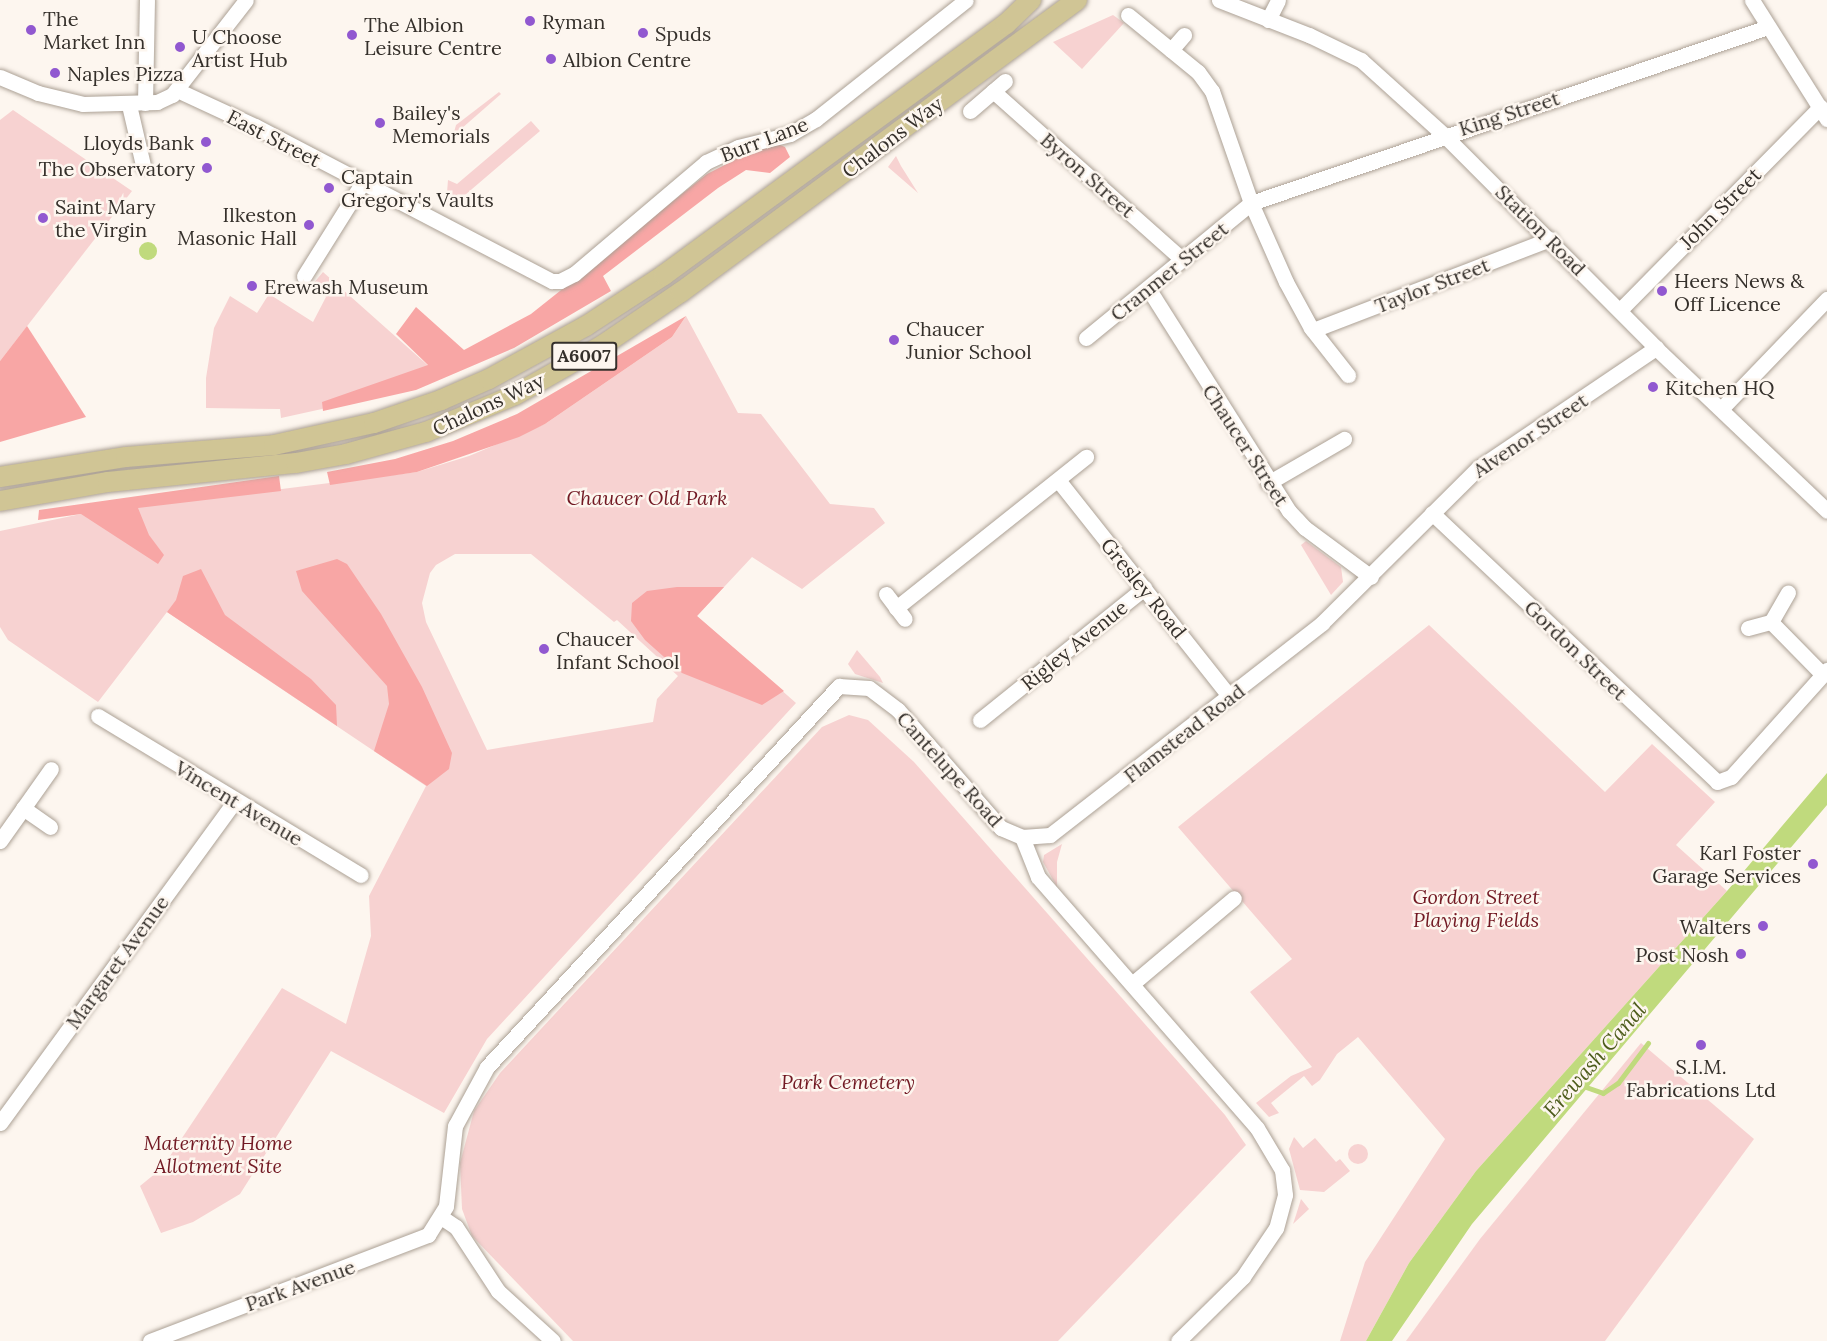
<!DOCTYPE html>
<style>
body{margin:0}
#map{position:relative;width:1827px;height:1341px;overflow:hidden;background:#fdf6ef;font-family:Lora,serif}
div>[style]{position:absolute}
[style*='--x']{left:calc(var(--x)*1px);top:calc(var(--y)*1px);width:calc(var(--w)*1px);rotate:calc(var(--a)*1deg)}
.green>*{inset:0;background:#f7d2d1}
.round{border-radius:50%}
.forest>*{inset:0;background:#f8a6a5}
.water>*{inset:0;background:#c0da7d}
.stream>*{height:5px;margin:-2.5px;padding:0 2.5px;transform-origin:2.5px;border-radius:2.5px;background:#c0da7d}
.roads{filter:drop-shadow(0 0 2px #aca195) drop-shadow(0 0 2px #aca195)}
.minor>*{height:15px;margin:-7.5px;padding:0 7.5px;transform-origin:7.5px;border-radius:7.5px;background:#fff}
.major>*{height:20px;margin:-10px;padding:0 10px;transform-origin:10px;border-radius:10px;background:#d0c595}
.dots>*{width:16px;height:16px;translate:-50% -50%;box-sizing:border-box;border:3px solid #fdf6ef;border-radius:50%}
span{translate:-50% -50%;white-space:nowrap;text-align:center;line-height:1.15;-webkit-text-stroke:5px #fdf6ef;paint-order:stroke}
.shield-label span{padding:2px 4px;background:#fdf6ef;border:2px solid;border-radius:4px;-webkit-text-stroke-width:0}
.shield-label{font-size:18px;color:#35302b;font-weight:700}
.poi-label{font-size:20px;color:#35302b}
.left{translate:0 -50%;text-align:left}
.right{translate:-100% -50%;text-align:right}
.street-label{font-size:20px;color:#35302b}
.park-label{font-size:20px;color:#721923;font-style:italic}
.water-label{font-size:21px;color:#4d5c1b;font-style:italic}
</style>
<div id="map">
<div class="green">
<i style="clip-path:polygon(1113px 15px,1124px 23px,1082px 69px,1053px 42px)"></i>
<i style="clip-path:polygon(499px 92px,501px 94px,453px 136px,456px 125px)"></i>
<i style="clip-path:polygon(13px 110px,132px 191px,0 361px,0 120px)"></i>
<i style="clip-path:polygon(531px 121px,540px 131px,451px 207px,446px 205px,448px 180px,457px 184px)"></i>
<i style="clip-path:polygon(896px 156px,901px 166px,918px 193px,888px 167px)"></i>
<i style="clip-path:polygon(323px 272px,432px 369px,322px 409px,281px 418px,280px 409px,206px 408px,206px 378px,214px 328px,230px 296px,257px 313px,269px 294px,313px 322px,326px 297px,313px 284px)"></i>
<i style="clip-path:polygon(evenodd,686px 316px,738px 413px,761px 414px,830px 504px,874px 508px,885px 523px,802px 589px,752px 557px,697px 616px,796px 703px,487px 1039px,444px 1113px,331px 1051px,240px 1194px,193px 1222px,161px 1233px,140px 1186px,162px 1168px,282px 988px,346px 1024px,371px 936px,369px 896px,426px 786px,167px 612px,98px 702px,8px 640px,0 627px,0 531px,81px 514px,417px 472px,469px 456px,545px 424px,672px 337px,686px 316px,455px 554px,531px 554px,614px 622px,617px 620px,678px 676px,657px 699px,653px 722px,487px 750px,426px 622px,422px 603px,430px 573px,436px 565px,455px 554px)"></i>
<i style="clip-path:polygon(1306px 541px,1341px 567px,1343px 582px,1331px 595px,1301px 545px)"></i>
<i style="clip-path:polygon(1429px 625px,1605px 792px,1652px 744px,1715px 802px,1676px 845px,1727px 891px,1476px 1171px,1409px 1263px,1366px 1341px,1340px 1341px,1365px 1262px,1445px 1139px,1358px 1037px,1337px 1054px,1320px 1080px,1312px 1086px,1304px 1076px,1271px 1103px,1279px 1113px,1269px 1117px,1256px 1103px,1291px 1076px,1312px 1067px,1250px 992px,1292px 959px,1178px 827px)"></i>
<i style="clip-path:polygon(857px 650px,880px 677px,883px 683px,855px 674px,848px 664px)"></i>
<i style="clip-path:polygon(849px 715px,868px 720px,914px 762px,1225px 1115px,1246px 1145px,1058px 1341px,573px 1341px,472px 1236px,462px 1209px,460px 1163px,474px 1111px,500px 1073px,822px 727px)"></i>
<i style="clip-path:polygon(1062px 844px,1057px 862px,1057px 887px,1043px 862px,1044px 855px)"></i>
<i style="clip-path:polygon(1641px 1043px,1754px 1139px,1605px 1341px,1406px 1341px,1480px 1239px)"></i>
<i style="clip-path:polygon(1294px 1137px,1303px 1148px,1315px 1138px,1336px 1162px,1340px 1159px,1350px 1171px,1324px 1192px,1300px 1190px,1289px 1149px)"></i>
<i class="round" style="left:1348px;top:1144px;width:20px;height:20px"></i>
<i style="clip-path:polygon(1301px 1199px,1309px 1209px,1293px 1224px,1296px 1215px)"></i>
</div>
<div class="forest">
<i style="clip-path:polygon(778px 144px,785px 147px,790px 157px,770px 173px,746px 170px,718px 188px,603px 276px,611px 291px,514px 348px,416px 390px,323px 411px,322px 402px,428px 365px,396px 334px,416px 307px,464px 350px,531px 314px,707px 174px,752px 151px)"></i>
<i style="clip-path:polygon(686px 316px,672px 337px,545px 424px,519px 437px,417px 472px,330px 485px,327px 472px,395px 459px,453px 441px,517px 414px)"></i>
<i style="clip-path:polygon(27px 326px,86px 417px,0 442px,0 361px)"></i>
<i style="clip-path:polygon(279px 476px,281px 491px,138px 508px,149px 535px,164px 555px,158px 564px,81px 514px,38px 520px,39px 510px)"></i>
<i style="clip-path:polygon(337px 559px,347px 564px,381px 614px,422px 687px,452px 753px,449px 769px,427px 786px,374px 751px,389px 704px,387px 686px,302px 591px,296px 571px)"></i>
<i style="clip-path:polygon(201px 569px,225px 615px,311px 679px,336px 705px,337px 726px,167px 612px,176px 600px,183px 576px)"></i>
<i style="clip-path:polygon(677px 587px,724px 587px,697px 616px,784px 691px,762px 705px,682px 673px,645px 640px,631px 621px,632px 603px,647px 591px)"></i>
</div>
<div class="water">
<i class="round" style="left:139px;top:242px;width:18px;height:18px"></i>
<i style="clip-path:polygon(1827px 773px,1827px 805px,1472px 1224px,1392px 1341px,1366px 1341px,1409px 1263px,1476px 1171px,1727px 891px)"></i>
</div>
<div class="stream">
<i style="--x:1583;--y:1086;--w:21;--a:19"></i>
<i style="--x:1603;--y:1093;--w:18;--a:-34"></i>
<i style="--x:1618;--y:1083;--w:50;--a:-53.1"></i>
</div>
<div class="roads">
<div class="minor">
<i style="--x:1219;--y:0;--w:97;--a:21.3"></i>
<i style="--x:1309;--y:35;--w:58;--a:25.7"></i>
<i style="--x:1361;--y:60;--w:112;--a:42.1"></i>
<i style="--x:1444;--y:135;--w:301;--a:45.1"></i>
<i style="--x:1656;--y:348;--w:236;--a:43.6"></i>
<i style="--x:1752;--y:0;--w:141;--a:57.8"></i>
<i style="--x:1128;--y:15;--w:90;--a:39.2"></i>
<i style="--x:1198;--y:72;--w:24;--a:54"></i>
<i style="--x:1212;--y:91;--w:119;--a:70.8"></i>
<i style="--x:1251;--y:203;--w:86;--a:66.1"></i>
<i style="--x:1286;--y:282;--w:52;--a:61.5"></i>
<i style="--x:1311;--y:328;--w:60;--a:51.8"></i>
<i style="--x:1268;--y:20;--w:22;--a:-63"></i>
<i style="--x:1171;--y:50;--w:20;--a:-49"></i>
<i style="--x:0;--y:77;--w:41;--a:22.8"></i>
<i style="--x:38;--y:93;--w:46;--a:13.7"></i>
<i style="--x:83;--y:104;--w:74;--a:-1.5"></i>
<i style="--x:157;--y:102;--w:17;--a:-25"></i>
<i style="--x:172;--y:95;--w:120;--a:-52.1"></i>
<i style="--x:177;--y:90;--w:86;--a:24.8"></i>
<i style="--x:255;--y:126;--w:335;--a:27.6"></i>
<i style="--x:552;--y:281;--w:8;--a:0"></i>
<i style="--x:560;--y:281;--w:16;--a:-27"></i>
<i style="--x:574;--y:274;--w:173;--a:-40.3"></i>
<i style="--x:706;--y:162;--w:35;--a:-25"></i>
<i style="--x:738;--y:147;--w:54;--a:-14"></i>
<i style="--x:790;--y:134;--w:30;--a:-30"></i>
<i style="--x:816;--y:119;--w:191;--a:-38.4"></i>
<i style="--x:993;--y:91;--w:254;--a:41.7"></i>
<i style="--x:145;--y:103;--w:103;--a:-88.9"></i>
<i style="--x:129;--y:105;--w:62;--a:76.9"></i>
<i style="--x:970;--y:111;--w:46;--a:-40.6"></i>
<i style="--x:304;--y:276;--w:107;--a:-57.9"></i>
<i style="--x:1148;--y:288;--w:264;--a:57.7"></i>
<i style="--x:1289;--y:511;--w:23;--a:47"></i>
<i style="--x:1305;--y:528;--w:82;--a:36.6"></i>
<i style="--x:1621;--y:309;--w:284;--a:-45.4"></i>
<i style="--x:1313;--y:330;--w:254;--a:-21"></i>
<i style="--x:1086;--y:338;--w:213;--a:-39.3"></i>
<i style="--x:1251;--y:203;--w:546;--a:-18.8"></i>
<i style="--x:1721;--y:409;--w:153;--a:-46.1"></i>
<i style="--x:1058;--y:480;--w:277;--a:51.6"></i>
<i style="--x:1268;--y:483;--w:88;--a:-30.1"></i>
<i style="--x:1432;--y:513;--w:392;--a:43.3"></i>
<i style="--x:1717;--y:782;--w:15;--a:-20"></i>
<i style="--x:1731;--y:777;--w:144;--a:-48.1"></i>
<i style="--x:886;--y:594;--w:31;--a:53"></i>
<i style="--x:896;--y:608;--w:243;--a:-38.5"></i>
<i style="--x:1771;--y:622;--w:74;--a:45.5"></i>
<i style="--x:1748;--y:628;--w:24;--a:-15"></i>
<i style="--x:1771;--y:622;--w:34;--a:-60"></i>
<i style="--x:98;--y:716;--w:307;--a:31.2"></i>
<i style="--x:980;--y:720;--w:211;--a:-38.8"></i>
<i style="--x:23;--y:808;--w:33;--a:35"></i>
<i style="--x:1022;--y:837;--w:43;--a:68.2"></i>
<i style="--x:1038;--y:877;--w:333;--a:48.9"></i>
<i style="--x:1257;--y:1128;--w:49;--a:59.2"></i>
<i style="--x:1282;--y:1170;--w:25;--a:83"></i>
<i style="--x:1285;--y:1195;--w:34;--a:105"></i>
<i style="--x:1276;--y:1228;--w:59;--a:124"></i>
<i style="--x:1243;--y:1277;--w:91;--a:135.4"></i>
<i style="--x:0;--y:841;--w:88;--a:-54.7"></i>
<i style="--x:1132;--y:984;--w:133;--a:-40.1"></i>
<i style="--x:0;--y:1123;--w:399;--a:-53.9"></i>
<i style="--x:441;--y:1217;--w:18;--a:34"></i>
<i style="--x:456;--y:1227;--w:77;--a:56.7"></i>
<i style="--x:498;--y:1291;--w:74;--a:42.3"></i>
<i style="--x:150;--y:1341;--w:298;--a:-20.9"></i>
<i style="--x:428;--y:1235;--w:34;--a:-58"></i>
<i style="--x:446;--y:1206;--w:81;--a:-83.6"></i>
<i style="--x:455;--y:1126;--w:67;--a:-61.5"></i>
<i style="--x:487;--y:1067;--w:519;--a:-47.27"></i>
<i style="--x:839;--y:686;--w:30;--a:4"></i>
<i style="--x:869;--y:688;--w:36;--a:37"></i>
<i style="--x:898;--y:710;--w:157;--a:48.9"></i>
<i style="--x:1001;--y:828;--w:23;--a:23"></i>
<i style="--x:1022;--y:837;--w:28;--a:-4"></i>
<i style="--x:1050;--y:835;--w:345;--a:-37.9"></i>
<i style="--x:1322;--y:623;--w:220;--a:-44.8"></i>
<i style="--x:1478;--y:468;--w:215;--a:-34"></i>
</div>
<div class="major">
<i style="--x:0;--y:477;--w:128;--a:-9"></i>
<i style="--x:126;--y:457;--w:148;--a:-4.6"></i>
<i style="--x:274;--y:445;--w:102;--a:-12.4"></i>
<i style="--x:374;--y:423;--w:71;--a:-18.9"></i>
<i style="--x:441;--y:400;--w:52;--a:-23.6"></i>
<i style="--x:489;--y:379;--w:111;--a:-28.7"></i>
<i style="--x:586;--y:326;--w:93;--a:-33.2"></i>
<i style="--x:664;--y:275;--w:424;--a:-36.3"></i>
<i style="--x:1006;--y:24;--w:35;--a:-44"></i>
<i style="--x:0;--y:501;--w:110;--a:-10"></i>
<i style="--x:108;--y:482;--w:189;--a:-5.8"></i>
<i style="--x:296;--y:463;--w:51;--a:-10.2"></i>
<i style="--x:346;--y:454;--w:83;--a:-15.4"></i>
<i style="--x:426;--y:432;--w:96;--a:-22.6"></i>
<i style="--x:515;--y:395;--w:101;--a:-29.6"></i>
<i style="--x:603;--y:345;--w:94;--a:-34.2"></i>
<i style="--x:681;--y:292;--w:492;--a:-36.4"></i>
</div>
</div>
<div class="dots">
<i style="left:530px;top:21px;background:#9158d0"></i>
<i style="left:31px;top:30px;background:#9158d0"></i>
<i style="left:643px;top:33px;background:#9158d0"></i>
<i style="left:352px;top:35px;background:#9158d0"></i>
<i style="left:180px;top:47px;background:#9158d0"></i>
<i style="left:551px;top:59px;background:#9158d0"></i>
<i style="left:55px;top:73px;background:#9158d0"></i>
<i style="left:380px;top:123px;background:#9158d0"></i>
<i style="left:206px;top:142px;background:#9158d0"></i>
<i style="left:207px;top:168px;background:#9158d0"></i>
<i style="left:329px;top:188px;background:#9158d0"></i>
<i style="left:43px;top:218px;background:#9158d0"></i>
<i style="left:309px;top:225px;background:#9158d0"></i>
<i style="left:252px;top:286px;background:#9158d0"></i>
<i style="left:1662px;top:291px;background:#9158d0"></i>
<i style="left:894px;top:340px;background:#9158d0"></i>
<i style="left:1653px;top:387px;background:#9158d0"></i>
<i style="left:544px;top:649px;background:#9158d0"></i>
<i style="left:1813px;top:864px;background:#9158d0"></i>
<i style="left:1763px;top:926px;background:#9158d0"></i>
<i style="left:1741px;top:954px;background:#9158d0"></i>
<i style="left:1701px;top:1045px;background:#9158d0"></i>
</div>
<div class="shield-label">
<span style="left:584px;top:356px">A6007</span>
</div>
<div class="poi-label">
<span class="left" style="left:43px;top:30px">The<br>Market Inn</span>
<span class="left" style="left:542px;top:21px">Ryman</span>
<span class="left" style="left:364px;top:36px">The Albion<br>Leisure Centre</span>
<span class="left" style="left:655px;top:33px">Spuds</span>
<span class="left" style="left:192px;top:48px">U Choose<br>Artist Hub</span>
<span class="left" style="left:563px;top:59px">Albion Centre</span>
<span class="left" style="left:67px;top:73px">Naples Pizza</span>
<span class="left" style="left:392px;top:124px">Bailey's<br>Memorials</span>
<span class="right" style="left:194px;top:142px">Lloyds Bank</span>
<span class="right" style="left:195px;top:168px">The Observatory</span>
<span class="left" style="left:341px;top:188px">Captain<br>Gregory's Vaults</span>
<span class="left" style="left:55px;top:218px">Saint Mary<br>the Virgin</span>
<span class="right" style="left:297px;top:226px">Ilkeston<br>Masonic Hall</span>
<span class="left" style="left:1674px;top:292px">Heers News &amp;<br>Off Licence</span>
<span class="left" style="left:264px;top:286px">Erewash Museum</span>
<span class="left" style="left:906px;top:340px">Chaucer<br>Junior School</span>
<span class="left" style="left:1665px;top:387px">Kitchen HQ</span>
<span class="left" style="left:556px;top:650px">Chaucer<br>Infant School</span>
<span class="right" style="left:1801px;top:864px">Karl Foster<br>Garage Services</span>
<span class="right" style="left:1751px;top:926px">Walters</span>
<span class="right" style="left:1729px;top:954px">Post Nosh</span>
<span style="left:1701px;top:1078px">S.I.M.<br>Fabrications Ltd</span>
</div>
<div class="street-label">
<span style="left:1509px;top:113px;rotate:-18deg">King Street</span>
<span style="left:892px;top:137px;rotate:-37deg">Chalons Way</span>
<span style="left:274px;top:138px;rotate:27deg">East Street</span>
<span style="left:764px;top:139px;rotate:-21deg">Burr Lane</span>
<span style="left:1088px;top:175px;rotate:41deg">Byron Street</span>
<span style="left:1720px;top:208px;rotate:-45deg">John Street</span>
<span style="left:1541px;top:230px;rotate:45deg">Station Road</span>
<span style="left:1169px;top:271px;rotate:-39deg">Cranmer Street</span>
<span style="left:1432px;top:285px;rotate:-21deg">Taylor Street</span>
<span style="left:488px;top:404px;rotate:-25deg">Chalons Way</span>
<span style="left:1530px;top:435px;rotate:-34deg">Alvenor Street</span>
<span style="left:1246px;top:445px;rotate:57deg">Chaucer Street</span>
<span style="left:1144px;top:588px;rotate:51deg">Gresley Road</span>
<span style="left:1074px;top:645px;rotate:-39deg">Rigley Avenue</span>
<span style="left:1576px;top:650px;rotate:44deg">Gordon Street</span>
<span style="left:1184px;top:733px;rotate:-38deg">Flamstead Road</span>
<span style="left:950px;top:769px;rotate:48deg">Cantelupe Road</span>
<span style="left:239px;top:803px;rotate:31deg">Vincent Avenue</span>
<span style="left:117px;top:962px;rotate:-54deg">Margaret Avenue</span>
<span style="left:300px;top:1285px;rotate:-20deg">Park Avenue</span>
</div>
<div class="park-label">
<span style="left:647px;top:497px">Chaucer Old Park</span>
<span style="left:1476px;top:908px">Gordon Street<br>Playing Fields</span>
<span style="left:848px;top:1081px">Park Cemetery</span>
<span style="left:218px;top:1154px">Maternity Home<br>Allotment Site</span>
</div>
<div class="water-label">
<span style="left:1595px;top:1060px;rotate:-49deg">Erewash Canal</span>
</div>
</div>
